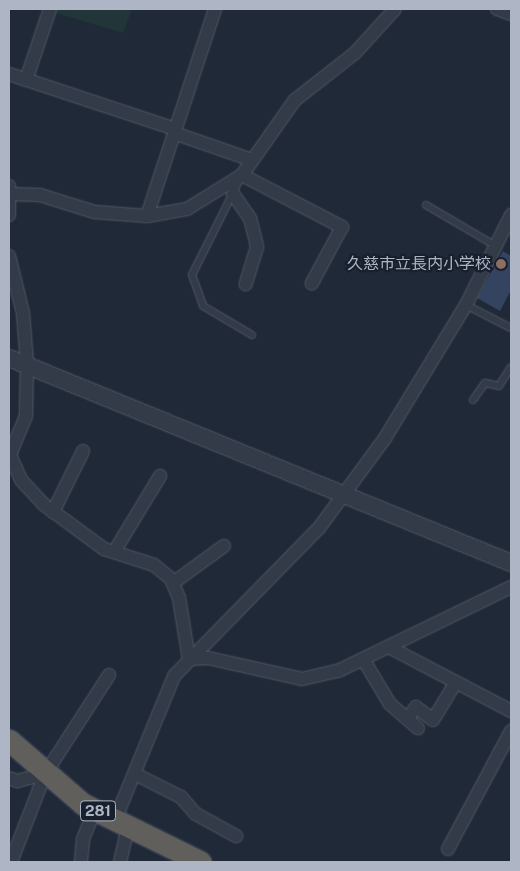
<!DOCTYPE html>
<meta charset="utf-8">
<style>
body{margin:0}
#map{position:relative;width:520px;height:871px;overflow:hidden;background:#202938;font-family:"Public Sans","Noto Sans JP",sans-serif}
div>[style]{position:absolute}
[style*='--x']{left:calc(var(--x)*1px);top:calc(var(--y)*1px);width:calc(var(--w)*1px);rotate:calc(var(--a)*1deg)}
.green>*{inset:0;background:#223539}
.water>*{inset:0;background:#334360}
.roads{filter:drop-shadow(0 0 1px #515866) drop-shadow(0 0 1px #515866)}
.service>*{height:6px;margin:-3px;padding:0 3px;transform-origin:3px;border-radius:3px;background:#333b48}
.minor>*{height:12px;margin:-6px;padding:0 6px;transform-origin:6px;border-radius:6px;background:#333b48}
.tertiary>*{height:16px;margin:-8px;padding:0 8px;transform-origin:8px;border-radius:8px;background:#333b48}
.trunk>*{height:21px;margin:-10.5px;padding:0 10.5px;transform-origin:10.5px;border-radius:10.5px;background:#605f5c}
.dots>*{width:14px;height:14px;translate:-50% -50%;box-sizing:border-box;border:2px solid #19202d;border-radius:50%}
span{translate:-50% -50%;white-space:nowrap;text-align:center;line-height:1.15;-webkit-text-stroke:4.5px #19202d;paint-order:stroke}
.shield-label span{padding:1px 4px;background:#19202d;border:1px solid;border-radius:4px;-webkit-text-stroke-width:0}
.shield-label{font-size:15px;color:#aeb5c5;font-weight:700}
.poi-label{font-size:16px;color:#aeb5c5}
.right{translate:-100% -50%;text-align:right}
.frame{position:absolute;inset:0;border:10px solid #aeb5c5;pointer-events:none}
</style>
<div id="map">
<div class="green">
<i style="clip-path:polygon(58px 9px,132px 9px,123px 33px,56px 13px)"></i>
</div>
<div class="water">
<i style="clip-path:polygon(503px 251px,511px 256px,511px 290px,500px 311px,477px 298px)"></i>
</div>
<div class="roads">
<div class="service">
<i style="--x:240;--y:179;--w:107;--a:116.6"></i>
<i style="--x:192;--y:275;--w:33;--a:70"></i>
<i style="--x:203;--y:306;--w:57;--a:30.6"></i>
<i style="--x:426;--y:205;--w:81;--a:30.4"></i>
<i style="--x:466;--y:305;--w:51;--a:27.1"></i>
<i style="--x:473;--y:400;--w:21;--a:-55"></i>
<i style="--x:485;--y:383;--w:14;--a:12"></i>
<i style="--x:499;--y:386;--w:22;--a:-58"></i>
</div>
<div class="minor">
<i style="--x:497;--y:9;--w:15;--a:20"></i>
<i style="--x:9;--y:74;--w:175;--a:18.3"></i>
<i style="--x:26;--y:80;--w:75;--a:-71.3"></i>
<i style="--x:174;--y:133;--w:83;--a:19.1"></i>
<i style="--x:242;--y:175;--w:113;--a:27.5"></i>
<i style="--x:342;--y:227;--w:64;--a:118.2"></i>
<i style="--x:9;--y:186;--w:29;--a:90"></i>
<i style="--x:10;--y:194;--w:30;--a:2"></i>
<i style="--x:40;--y:195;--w:58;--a:17.2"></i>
<i style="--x:95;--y:212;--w:52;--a:4.4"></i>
<i style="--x:147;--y:216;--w:41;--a:-9.9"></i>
<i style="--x:187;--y:209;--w:65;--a:-31.7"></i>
<i style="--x:242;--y:175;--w:92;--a:-54.8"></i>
<i style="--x:295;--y:100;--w:76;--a:-38.1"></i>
<i style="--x:355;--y:53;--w:59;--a:-47.7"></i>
<i style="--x:233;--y:194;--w:29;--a:55"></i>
<i style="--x:250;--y:218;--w:30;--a:76"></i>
<i style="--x:257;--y:247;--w:39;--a:107"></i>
<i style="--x:147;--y:216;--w:218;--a:-71.8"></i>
<i style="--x:9;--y:256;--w:59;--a:76.2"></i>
<i style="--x:23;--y:313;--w:50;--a:85.4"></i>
<i style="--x:27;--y:363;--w:53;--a:91.1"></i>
<i style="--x:26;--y:416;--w:44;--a:112.5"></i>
<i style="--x:10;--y:455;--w:27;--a:66"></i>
<i style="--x:21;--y:480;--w:33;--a:47"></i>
<i style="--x:43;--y:504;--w:76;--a:36.4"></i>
<i style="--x:104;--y:549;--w:52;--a:17.7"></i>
<i style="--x:154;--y:565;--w:22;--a:39"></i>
<i style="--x:171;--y:579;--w:21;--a:67"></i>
<i style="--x:179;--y:598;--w:62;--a:80.7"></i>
<i style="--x:53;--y:512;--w:68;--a:-63.8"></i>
<i style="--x:114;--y:552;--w:89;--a:-58.8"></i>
<i style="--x:173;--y:583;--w:63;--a:-36"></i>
<i style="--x:389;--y:647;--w:138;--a:27.7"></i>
<i style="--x:189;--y:659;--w:19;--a:-3"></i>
<i style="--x:208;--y:658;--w:96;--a:12.6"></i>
<i style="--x:302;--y:679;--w:37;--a:-13"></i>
<i style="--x:338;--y:671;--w:192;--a:-25.9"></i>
<i style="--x:363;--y:659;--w:52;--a:59"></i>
<i style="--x:390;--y:704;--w:37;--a:41"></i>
<i style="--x:407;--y:719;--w:15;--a:-53"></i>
<i style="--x:416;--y:707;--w:21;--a:37"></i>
<i style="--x:433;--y:720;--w:44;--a:-58.8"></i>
<i style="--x:135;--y:774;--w:51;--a:26.6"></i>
<i style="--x:181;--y:797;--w:23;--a:49"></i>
<i style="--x:196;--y:814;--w:46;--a:28.8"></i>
<i style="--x:9;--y:778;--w:9;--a:21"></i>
<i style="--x:17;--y:781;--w:29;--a:-14"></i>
<i style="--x:115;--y:820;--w:156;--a:-67.7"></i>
<i style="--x:174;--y:676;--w:207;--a:-45.6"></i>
<i style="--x:319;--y:528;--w:112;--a:-53.7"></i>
<i style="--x:385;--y:438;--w:156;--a:-58.7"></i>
<i style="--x:466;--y:305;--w:101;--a:-63.4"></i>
<i style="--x:448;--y:849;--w:134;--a:-61.9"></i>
<i style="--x:11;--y:862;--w:94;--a:-68.9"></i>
<i style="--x:45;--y:774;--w:118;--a:-57.1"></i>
<i style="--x:81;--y:862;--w:23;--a:-85"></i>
<i style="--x:83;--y:839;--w:31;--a:-68"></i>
<i style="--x:120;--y:862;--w:35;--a:-77"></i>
</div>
<div class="tertiary">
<i style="--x:9;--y:358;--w:542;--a:22.21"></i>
</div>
<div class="trunk">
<i style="--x:9;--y:740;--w:98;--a:40.9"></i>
<i style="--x:83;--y:804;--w:131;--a:26.2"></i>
</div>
</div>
<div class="dots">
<i style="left:501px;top:264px;background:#8d6e63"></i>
</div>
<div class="shield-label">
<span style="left:98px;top:811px">281</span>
</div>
<div class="poi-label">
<span class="right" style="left:491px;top:264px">久慈市立長内小学校</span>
</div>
<div class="frame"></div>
</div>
